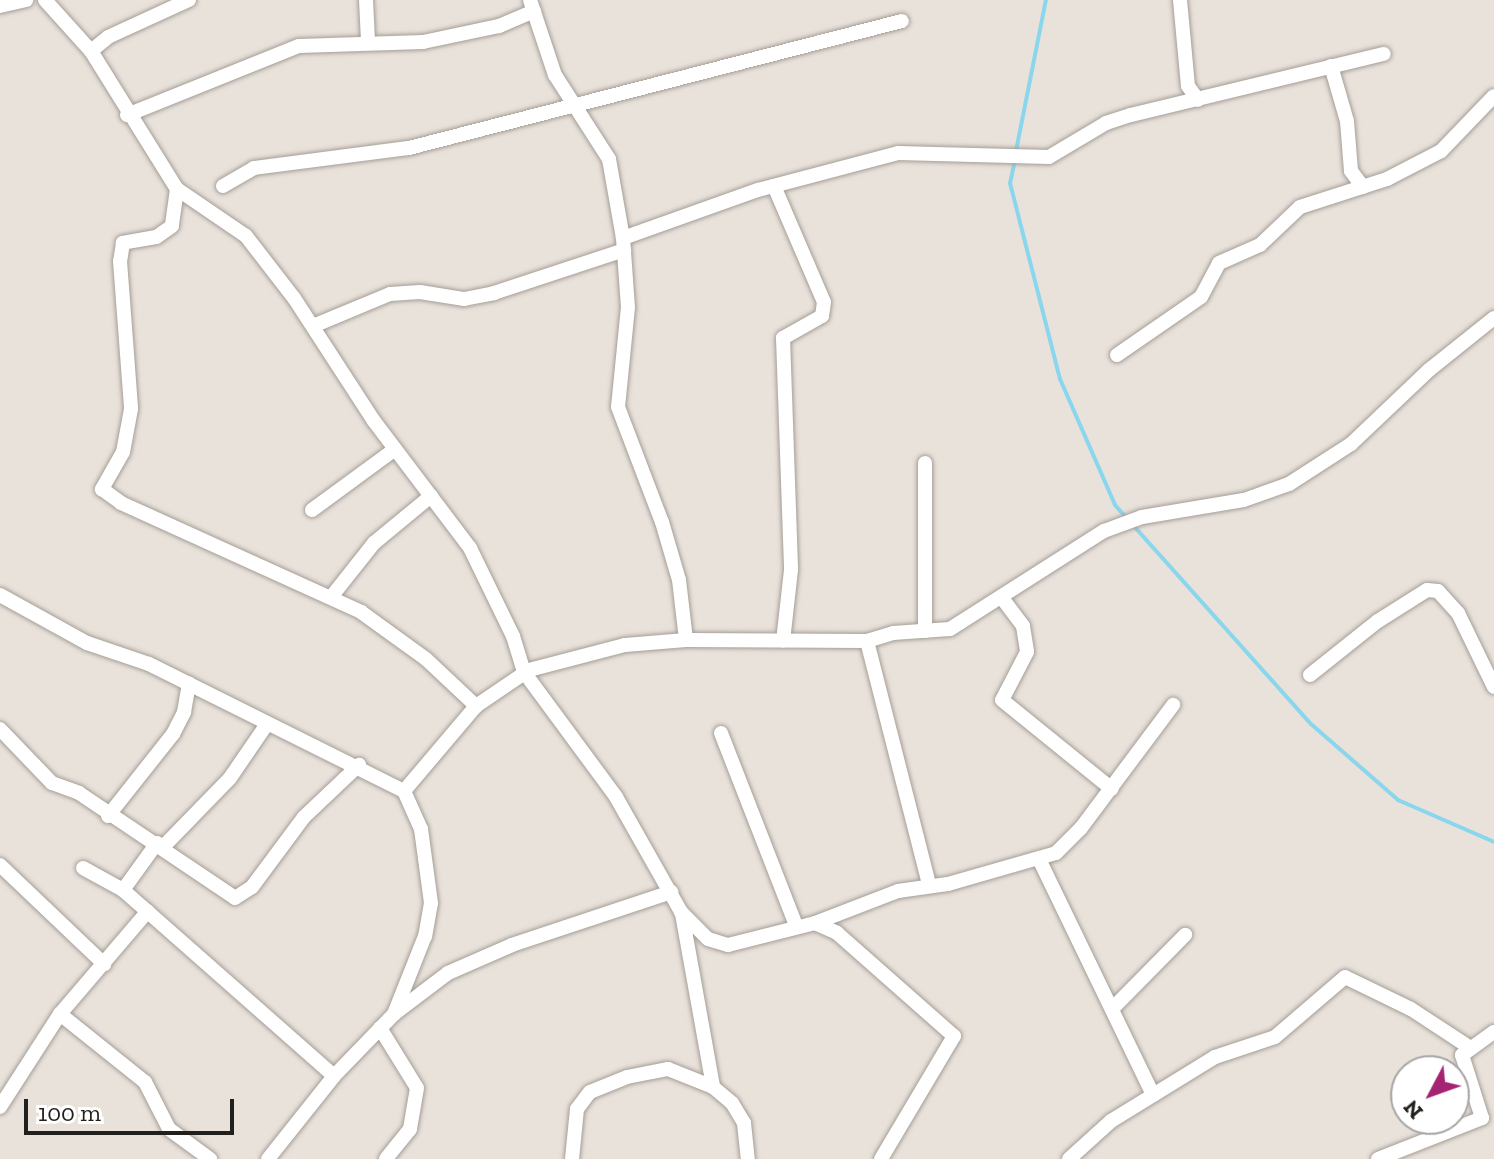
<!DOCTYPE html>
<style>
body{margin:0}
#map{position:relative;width:1494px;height:1159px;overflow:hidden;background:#e9e2db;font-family:"Zilla Slab",serif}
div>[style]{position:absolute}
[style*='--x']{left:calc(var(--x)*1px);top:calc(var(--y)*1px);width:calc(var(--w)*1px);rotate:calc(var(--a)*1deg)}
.stream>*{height:4px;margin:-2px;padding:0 2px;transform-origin:2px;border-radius:2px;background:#8ad6ed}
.roads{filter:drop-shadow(0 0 2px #a49e97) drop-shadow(0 0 2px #a49e97)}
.minor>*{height:14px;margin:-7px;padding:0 7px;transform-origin:7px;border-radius:7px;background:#fff}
span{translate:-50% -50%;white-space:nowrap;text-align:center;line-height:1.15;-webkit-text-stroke:8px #fff;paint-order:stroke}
.north{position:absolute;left:1390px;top:1055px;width:80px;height:80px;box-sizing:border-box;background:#fff;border:2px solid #a7a6a5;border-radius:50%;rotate:229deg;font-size:22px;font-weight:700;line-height:32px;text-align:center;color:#22201d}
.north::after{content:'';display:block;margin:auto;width:28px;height:36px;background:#a42372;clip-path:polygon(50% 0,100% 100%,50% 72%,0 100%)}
.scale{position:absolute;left:24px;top:1099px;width:210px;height:36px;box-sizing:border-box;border:4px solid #22201d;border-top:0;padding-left:10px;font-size:24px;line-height:28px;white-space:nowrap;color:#22201d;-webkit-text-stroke:6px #fff;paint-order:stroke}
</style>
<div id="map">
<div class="stream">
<i style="--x:1016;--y:151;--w:154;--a:-78.8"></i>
<i style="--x:1015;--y:160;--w:24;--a:102"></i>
<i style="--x:1010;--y:183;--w:202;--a:75.7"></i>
<i style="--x:1060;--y:379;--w:137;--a:66.4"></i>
<i style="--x:1115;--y:505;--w:294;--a:48.2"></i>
<i style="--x:1311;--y:724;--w:116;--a:41.1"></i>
<i style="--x:1398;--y:800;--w:105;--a:23.6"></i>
</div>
<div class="roads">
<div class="minor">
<i style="--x:45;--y:0;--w:69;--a:48"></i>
<i style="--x:91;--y:51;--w:163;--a:58.1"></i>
<i style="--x:177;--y:189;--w:83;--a:34.3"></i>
<i style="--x:246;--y:236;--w:78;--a:52.3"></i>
<i style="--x:294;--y:298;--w:147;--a:57"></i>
<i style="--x:374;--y:421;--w:159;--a:52.9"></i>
<i style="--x:470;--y:548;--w:98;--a:64"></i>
<i style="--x:513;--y:636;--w:38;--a:73"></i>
<i style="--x:524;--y:672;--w:155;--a:53.6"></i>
<i style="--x:616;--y:797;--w:132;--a:60.5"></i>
<i style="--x:681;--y:912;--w:38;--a:45"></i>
<i style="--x:708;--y:939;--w:21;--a:17"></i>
<i style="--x:728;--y:945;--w:90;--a:-14.2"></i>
<i style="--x:815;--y:923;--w:89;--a:-21.1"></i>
<i style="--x:898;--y:891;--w:50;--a:-8"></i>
<i style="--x:948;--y:884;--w:112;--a:-16"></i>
<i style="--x:1056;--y:853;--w:35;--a:-45"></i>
<i style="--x:1081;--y:828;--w:154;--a:-53.2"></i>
<i style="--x:366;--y:0;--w:41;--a:87.2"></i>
<i style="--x:530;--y:0;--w:79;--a:71.6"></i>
<i style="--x:555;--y:75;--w:100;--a:57.3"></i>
<i style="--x:609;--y:159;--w:80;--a:80"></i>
<i style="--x:623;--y:238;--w:69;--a:85.9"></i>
<i style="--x:628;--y:307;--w:100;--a:95.7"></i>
<i style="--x:618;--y:407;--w:123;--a:69.1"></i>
<i style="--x:662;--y:522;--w:60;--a:73.7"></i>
<i style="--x:679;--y:580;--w:60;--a:83.3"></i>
<i style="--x:1180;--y:0;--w:86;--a:84.7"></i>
<i style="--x:1188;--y:86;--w:17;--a:54"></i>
<i style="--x:0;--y:6;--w:27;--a:-13"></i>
<i style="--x:91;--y:51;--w:22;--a:-39"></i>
<i style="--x:108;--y:37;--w:89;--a:-24.6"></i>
<i style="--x:1331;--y:66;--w:57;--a:73.8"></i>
<i style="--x:1347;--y:121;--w:50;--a:85.4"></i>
<i style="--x:1351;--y:171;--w:20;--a:53"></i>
<i style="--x:127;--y:115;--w:185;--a:-21.9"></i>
<i style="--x:299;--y:46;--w:124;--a:-1.8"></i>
<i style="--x:423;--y:42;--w:78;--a:-11.9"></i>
<i style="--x:499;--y:26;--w:38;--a:-23"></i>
<i style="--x:223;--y:186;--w:36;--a:-30"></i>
<i style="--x:254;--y:168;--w:156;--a:-7.4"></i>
<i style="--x:409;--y:148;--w:509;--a:-14.45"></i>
<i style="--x:774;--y:186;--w:126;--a:66.7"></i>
<i style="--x:824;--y:302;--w:14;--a:98"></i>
<i style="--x:822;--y:316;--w:45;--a:150.6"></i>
<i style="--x:783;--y:338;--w:232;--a:88"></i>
<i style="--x:791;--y:570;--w:71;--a:96.4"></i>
<i style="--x:177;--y:189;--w:37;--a:98"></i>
<i style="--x:172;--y:226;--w:19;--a:145"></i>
<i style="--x:156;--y:237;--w:34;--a:170"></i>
<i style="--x:123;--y:243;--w:18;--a:99"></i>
<i style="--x:120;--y:261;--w:148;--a:85.7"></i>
<i style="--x:131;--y:409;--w:44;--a:100.5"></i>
<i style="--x:123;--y:452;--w:43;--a:119.6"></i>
<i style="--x:102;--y:489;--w:24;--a:36"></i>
<i style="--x:121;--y:503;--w:264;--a:24.4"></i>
<i style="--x:361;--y:612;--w:80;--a:35.9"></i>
<i style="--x:426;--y:659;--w:69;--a:43.2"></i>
<i style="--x:623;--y:238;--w:143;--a:-19.6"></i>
<i style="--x:758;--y:190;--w:145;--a:-14.8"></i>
<i style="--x:898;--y:153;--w:151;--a:1.5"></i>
<i style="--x:1049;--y:157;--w:66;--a:-30.8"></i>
<i style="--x:1106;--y:123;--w:26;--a:-18"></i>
<i style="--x:1131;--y:115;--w:260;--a:-13.6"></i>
<i style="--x:313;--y:326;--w:83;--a:-22.6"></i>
<i style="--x:390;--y:294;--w:30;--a:-4"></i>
<i style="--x:420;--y:292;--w:45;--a:9"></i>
<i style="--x:464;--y:299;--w:31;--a:-11"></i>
<i style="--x:494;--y:293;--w:137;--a:-18.3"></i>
<i style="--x:1117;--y:355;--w:102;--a:-34.6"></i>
<i style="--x:1201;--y:297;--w:38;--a:-62"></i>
<i style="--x:1219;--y:263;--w:45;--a:-23.7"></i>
<i style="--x:1260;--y:245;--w:55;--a:-43.5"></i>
<i style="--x:1300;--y:207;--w:91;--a:-17.8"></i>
<i style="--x:1387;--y:179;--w:61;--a:-27.4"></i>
<i style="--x:1441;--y:151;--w:76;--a:-46.1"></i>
<i style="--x:312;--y:510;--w:103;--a:-36.3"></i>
<i style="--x:0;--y:595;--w:99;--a:28.9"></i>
<i style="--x:87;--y:643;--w:65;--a:18.7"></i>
<i style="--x:149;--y:664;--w:285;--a:26.5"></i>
<i style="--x:404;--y:791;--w:42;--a:65.9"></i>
<i style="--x:421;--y:829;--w:75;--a:82.3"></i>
<i style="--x:431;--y:903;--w:34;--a:100"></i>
<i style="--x:425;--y:936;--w:84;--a:111.7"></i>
<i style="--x:332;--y:596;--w:68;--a:-51.6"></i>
<i style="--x:374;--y:543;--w:74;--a:-39.5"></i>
<i style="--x:1002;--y:598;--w:35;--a:53"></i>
<i style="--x:1023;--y:626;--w:26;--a:81"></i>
<i style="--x:1027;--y:652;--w:54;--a:117.5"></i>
<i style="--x:1002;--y:700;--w:141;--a:39"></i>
<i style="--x:925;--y:631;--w:168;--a:-90"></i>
<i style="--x:867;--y:641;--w:251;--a:75.7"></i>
<i style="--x:1310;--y:675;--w:87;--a:-38.5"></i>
<i style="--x:1378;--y:621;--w:58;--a:-32.3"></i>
<i style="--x:1427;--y:590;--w:11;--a:5"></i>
<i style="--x:1438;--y:591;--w:30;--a:48"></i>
<i style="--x:1458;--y:613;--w:82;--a:64.1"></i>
<i style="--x:0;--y:729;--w:75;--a:46.1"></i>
<i style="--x:52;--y:783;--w:29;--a:20"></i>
<i style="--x:79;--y:793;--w:188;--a:33.9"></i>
<i style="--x:235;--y:898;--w:20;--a:-33"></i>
<i style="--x:252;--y:887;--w:87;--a:-53.4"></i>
<i style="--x:304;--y:817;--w:76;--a:-43.4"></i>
<i style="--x:721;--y:733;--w:206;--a:68.7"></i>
<i style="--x:404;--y:791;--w:111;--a:-49.7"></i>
<i style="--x:476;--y:706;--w:64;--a:-34.2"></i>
<i style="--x:529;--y:670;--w:99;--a:-14.6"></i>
<i style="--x:625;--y:645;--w:61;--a:-4.7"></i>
<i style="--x:686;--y:640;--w:181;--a:0.3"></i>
<i style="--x:867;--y:641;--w:27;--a:-17"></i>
<i style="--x:893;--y:633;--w:57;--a:-4"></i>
<i style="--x:950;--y:629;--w:183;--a:-32.5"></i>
<i style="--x:1104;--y:531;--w:40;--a:-20.2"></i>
<i style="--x:1142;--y:517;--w:103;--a:-9.5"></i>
<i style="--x:1244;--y:500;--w:48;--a:-19.6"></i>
<i style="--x:1289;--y:484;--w:74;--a:-32.8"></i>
<i style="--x:1351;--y:444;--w:108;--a:-43.5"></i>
<i style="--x:1429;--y:370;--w:83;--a:-38.7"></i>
<i style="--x:108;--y:816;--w:105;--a:-51.6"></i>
<i style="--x:173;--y:734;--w:25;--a:-63"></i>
<i style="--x:184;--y:712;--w:29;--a:-80"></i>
<i style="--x:163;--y:847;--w:96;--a:-45.8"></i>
<i style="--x:230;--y:778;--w:65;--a:-55.6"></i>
<i style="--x:1039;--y:859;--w:262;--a:64.2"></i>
<i style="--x:0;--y:865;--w:144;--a:43.6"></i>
<i style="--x:83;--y:868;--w:46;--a:28.8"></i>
<i style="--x:123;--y:890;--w:281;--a:41.4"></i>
<i style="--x:123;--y:890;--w:58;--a:-54.1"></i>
<i style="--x:682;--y:914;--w:176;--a:79.8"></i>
<i style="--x:815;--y:923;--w:24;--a:24"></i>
<i style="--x:837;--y:933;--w:156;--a:41.4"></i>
<i style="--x:954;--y:1036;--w:143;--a:120.7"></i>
<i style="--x:1113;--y:1008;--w:103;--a:-45.4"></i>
<i style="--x:60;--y:1014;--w:109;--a:38.7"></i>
<i style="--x:145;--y:1082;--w:53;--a:62.9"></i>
<i style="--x:169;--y:1129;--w:51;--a:36.2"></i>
<i style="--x:380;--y:1028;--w:70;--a:58.3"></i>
<i style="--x:417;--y:1088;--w:42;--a:99.7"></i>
<i style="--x:410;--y:1129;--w:38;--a:129"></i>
<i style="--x:0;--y:1107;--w:111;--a:-57.2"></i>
<i style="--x:60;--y:1014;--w:135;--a:-49.5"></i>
<i style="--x:268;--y:1159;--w:106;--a:-51.5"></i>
<i style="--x:334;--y:1076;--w:86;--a:-45.9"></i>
<i style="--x:394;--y:1014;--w:68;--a:-37.2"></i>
<i style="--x:448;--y:973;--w:70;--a:-23.6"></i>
<i style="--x:512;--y:945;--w:168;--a:-18.4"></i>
<i style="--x:572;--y:1159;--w:50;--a:-84.3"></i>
<i style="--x:577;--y:1109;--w:21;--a:-53"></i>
<i style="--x:590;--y:1092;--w:40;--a:-22"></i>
<i style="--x:627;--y:1077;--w:42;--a:-11"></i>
<i style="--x:668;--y:1069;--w:48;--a:21.8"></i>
<i style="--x:713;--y:1087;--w:25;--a:40"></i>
<i style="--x:732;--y:1103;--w:23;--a:59"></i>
<i style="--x:744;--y:1123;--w:36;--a:84"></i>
<i style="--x:1069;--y:1159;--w:57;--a:-42.1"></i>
<i style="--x:1111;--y:1121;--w:122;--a:-31.6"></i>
<i style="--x:1215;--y:1057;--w:63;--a:-18.4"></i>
<i style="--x:1275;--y:1037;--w:92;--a:-40.6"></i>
<i style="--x:1345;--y:977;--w:73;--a:25.9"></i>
<i style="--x:1411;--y:1009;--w:69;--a:33.2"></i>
<i style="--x:1378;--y:1159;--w:112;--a:-21.5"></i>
<i style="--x:1482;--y:1118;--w:66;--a:-107.6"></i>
<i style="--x:1462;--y:1055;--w:39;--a:-36"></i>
</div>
</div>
<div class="north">N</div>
<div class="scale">100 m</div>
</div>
